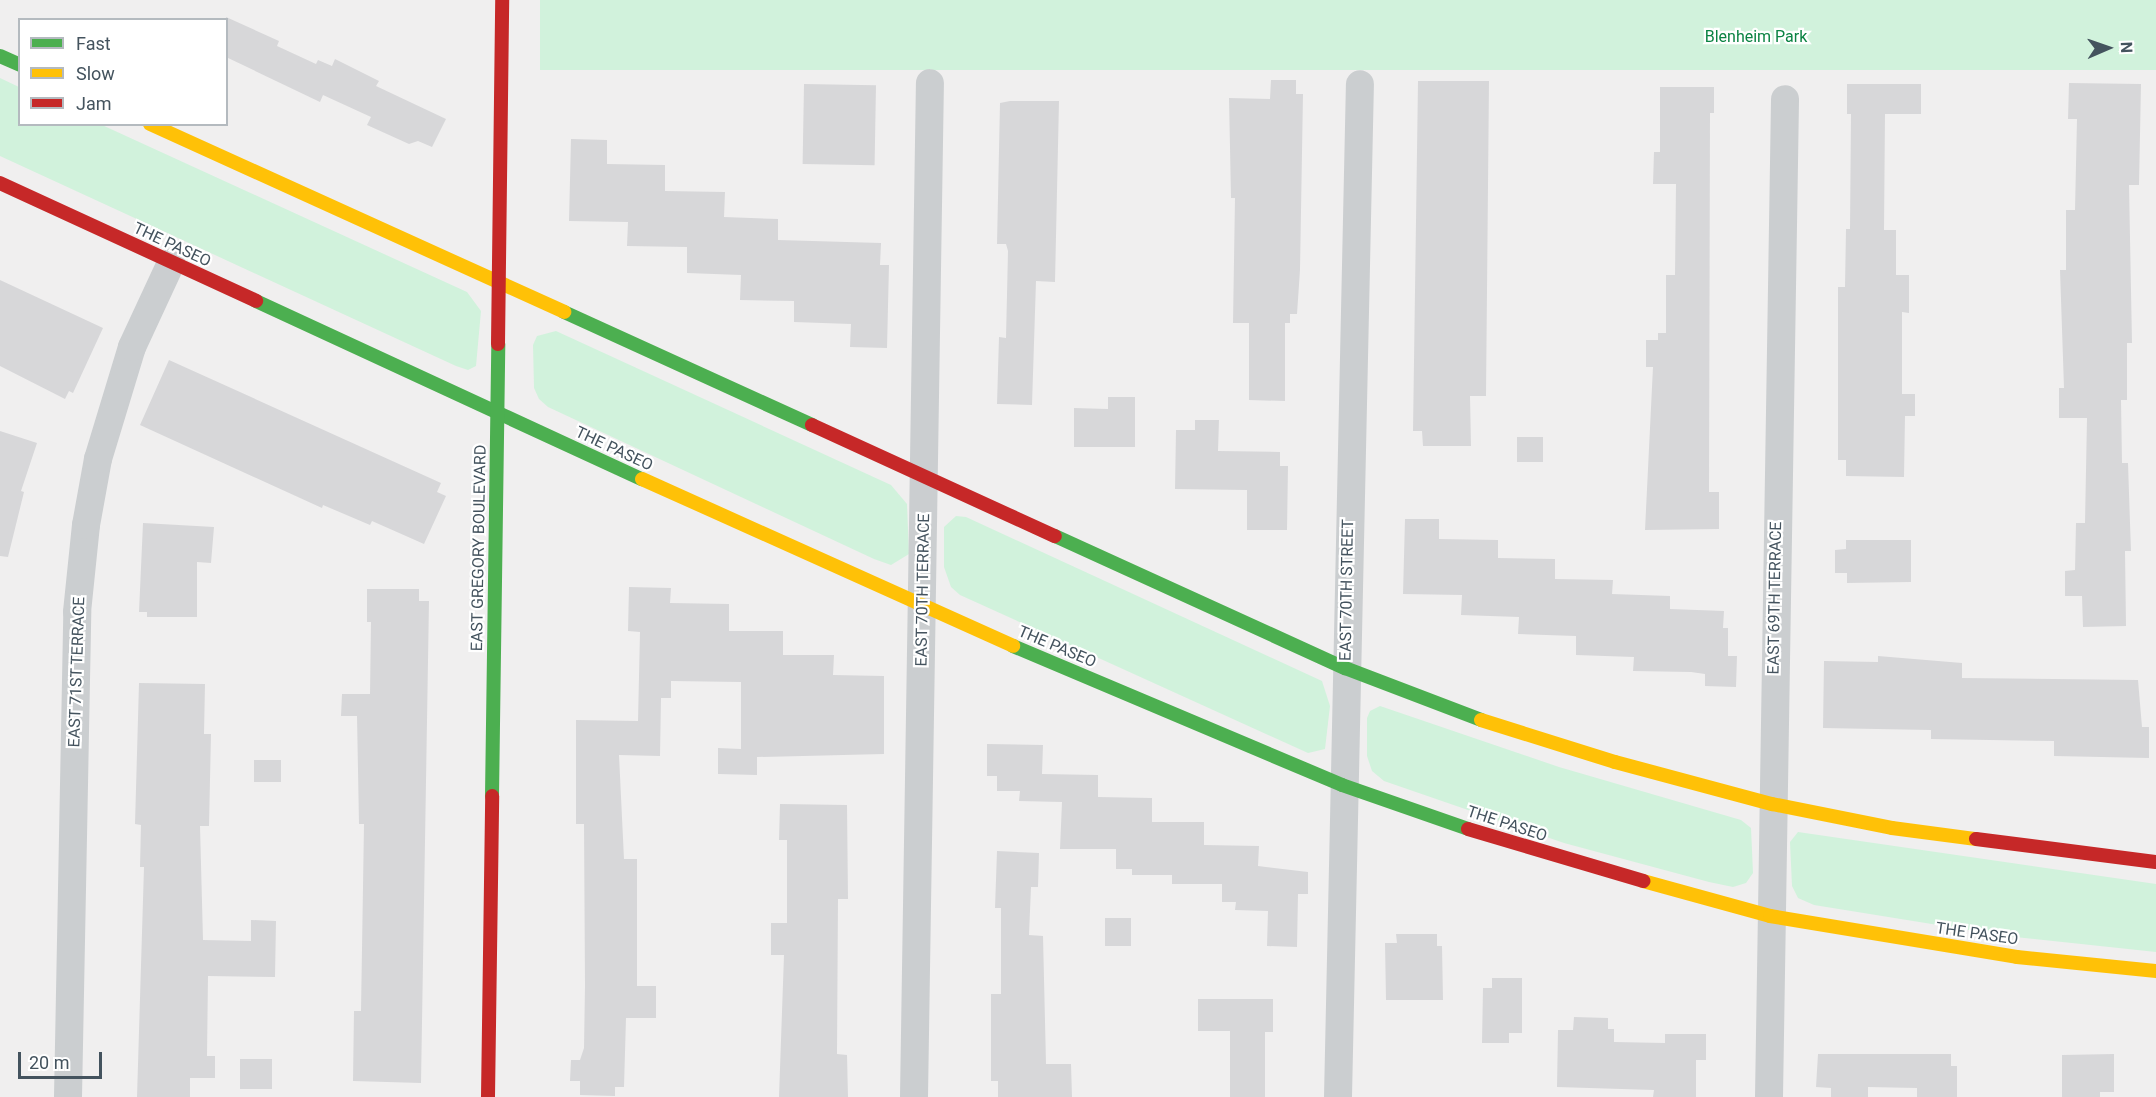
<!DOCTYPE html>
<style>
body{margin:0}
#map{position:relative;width:2156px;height:1097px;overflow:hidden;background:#f0efef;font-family:Roboto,sans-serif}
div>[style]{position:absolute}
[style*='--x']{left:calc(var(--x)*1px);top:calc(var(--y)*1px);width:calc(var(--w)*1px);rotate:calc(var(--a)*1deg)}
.green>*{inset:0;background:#d1f2dc;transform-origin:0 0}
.building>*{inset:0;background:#d7d7d9;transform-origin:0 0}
.street>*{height:28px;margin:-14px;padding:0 14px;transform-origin:14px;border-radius:14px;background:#cbced0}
.fast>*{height:14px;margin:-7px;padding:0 7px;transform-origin:7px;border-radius:7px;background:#4caf50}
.slow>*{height:14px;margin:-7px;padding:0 7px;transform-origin:7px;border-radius:7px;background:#ffc107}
.jam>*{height:14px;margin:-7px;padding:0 7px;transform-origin:7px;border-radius:7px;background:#c62828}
span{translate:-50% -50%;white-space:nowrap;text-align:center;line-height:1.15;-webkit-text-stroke:4.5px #fff;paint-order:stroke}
.park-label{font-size:16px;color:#0b8343}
.street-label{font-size:16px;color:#44535e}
.legend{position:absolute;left:18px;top:18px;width:210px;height:108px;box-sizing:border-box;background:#fff;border:2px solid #b4babf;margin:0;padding:8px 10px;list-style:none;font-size:18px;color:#44535e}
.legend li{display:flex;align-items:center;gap:12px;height:30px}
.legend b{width:30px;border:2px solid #b4babf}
.north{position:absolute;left:2078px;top:18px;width:60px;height:60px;-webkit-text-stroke:4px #fff;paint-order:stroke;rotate:88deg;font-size:16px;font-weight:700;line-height:24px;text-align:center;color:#44535e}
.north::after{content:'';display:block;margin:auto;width:21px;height:27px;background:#44535e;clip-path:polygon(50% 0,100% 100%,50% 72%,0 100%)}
.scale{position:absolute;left:18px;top:1052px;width:84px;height:27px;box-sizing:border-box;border:3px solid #44535e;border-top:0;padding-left:8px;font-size:18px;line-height:21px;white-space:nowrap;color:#44535e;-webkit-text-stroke:4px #fff;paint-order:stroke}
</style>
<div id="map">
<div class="green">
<i style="left:540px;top:0;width:1616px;height:70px"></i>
<i style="clip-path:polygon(0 78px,19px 87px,20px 124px,102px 125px,467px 292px,481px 311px,476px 366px,468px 370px,456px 366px,0 156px)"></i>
<i style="clip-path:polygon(556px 331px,891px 485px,907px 504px,909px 554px,891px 565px,874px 559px,548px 407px,539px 399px,534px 388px,533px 345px,537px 336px)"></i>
<i style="clip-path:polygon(956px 516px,966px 517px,1322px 681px,1330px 706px,1325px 749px,1308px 753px,960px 595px,951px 587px,944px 567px,944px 527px)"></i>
<i style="clip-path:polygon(1380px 706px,1559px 767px,1741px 820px,1751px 828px,1753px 873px,1746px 883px,1733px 887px,1709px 882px,1564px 843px,1384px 781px,1372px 771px,1367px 756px,1367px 718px,1370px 711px)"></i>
<i style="clip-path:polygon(1798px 832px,2156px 884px,2156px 952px,2006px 936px,1814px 905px,1798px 898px,1792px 886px,1790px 842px)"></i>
</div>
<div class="building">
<i style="clip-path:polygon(226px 17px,279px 41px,277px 46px,316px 64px,318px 60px,332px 66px,335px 59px,379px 81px,376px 86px,446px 119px,432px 147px,418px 141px,409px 144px,367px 125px,371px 117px,323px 95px,320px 102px,226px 57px)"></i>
<i style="clip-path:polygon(1271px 80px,1296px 80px,1296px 94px,1303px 94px,1300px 270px,1297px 314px,1290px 314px,1290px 323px,1285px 323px,1285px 401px,1249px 400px,1249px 323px,1233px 323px,1235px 198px,1231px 198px,1229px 98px,1270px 99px)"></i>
<i style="clip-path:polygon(1418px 81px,1489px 81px,1486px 396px,1470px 396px,1471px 446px,1423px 446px,1422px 431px,1413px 431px)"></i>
<i style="clip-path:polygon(2069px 83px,2141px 84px,2139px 185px,2129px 185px,2132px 343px,2127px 343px,2127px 400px,2121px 400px,2122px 463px,2128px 463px,2130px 523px,2131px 551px,2125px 551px,2126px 626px,2083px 627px,2082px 596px,2065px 596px,2065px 571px,2075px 570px,2076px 523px,2085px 523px,2087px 418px,2059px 418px,2059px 388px,2064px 388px,2060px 270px,2066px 270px,2066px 210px,2075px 210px,2077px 119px,2068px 119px)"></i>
<i style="left:804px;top:84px;width:72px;height:80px;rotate:1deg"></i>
<i style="clip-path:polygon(1847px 84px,1921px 84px,1921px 114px,1885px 114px,1884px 230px,1896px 230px,1896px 275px,1909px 275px,1909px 313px,1902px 312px,1902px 394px,1915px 394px,1915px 416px,1905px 416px,1904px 477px,1846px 476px,1846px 460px,1838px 460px,1838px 287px,1845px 287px,1846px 229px,1850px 229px,1851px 114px,1847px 114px)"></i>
<i style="clip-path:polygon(1660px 87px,1714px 87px,1714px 113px,1710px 113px,1709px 492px,1719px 492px,1719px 529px,1645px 530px,1653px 367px,1646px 367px,1646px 340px,1658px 340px,1658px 333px,1666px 333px,1666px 275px,1675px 275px,1676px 184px,1653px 184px,1654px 152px,1660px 152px)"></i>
<i style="clip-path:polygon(1010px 101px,1059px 101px,1055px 282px,1036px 281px,1032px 405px,997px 404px,999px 337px,1006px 338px,1008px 251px,1006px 244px,997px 244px,1000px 103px)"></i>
<i style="clip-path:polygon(571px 139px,607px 140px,607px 164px,665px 165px,665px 191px,725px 192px,724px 217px,778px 219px,778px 240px,881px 243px,880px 265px,889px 265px,887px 348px,850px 347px,851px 324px,794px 322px,794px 301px,740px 300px,741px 275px,687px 273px,687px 247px,627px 246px,628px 222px,569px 221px)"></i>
<i style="clip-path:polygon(0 280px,103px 328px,73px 393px,69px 391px,65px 399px,0 366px)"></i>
<i style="clip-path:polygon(169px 360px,441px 483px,437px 492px,446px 496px,424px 544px,372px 521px,370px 525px,323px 505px,322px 508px,140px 425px)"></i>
<i style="clip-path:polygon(1108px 397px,1135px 397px,1135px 447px,1074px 447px,1074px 408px,1108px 409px)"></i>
<i style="clip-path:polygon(1195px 420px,1219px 420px,1218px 451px,1280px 452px,1280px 466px,1288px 466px,1287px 530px,1247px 530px,1247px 490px,1175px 489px,1176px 430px,1195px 430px)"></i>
<i style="clip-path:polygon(0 431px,37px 443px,21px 491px,24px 492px,8px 557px,0 556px)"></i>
<i style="left:1543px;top:437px;width:25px;height:26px;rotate:90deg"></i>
<i style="clip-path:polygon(1405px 519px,1439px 519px,1439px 539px,1498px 540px,1498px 558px,1555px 559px,1555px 579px,1613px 580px,1612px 594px,1670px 596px,1670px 609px,1724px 611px,1723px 628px,1728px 628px,1728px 656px,1737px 656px,1736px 687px,1705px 686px,1705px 674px,1691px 672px,1633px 671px,1634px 657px,1576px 655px,1576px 636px,1518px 634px,1519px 617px,1461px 615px,1462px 595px,1403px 594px)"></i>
<i style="clip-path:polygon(143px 523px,214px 527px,211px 563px,197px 562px,197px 617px,147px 617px,147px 612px,139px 612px)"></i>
<i style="clip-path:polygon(1846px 540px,1911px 540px,1911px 582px,1847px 583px,1847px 573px,1835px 573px,1835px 550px,1846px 549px)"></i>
<i style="clip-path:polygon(629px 587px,671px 588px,670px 603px,729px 604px,729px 631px,783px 631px,783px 655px,834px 655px,833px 675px,884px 676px,884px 754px,757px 757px,757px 775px,718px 774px,718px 748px,741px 749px,741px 682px,671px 681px,671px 698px,661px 698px,660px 756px,619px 755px,624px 859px,637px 859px,637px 986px,656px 986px,656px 1018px,626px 1018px,624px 1087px,615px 1087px,615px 1096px,580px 1095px,580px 1081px,570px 1081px,571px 1060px,580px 1060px,584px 1048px,585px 986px,584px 824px,576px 824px,576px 720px,638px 721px,640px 632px,628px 631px)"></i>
<i style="clip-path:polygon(367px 589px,419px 589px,419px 601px,429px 601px,421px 1083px,353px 1081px,354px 1011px,361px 1011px,364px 824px,359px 824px,357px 716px,341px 716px,342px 694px,370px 694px,371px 622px,367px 622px)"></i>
<i style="clip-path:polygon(1878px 656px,1962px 663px,1962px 678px,2138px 680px,2142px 727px,2149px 727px,2149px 758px,2054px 756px,2054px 741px,1931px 739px,1931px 730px,1823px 728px,1824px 661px,1878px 662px)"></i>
<i style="clip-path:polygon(139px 683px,205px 684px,204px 734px,211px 734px,209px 826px,200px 826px,203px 940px,251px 941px,251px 920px,276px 921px,275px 977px,208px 976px,207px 1056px,215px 1056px,215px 1078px,190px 1078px,190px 1097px,137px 1097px,144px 867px,140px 867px,141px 825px,135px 824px)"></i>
<i style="clip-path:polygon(987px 744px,1043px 745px,1042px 774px,1098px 775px,1098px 797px,1152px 798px,1152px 822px,1204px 822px,1204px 845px,1259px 846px,1258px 866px,1308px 872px,1308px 894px,1298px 894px,1297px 947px,1267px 946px,1268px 911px,1235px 910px,1236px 902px,1222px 902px,1222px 884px,1172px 884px,1172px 875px,1132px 875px,1132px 869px,1116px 869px,1116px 849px,1060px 849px,1062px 802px,1019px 801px,1020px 791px,997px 791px,997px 776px,987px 776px)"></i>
<i style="left:254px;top:760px;width:27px;height:22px"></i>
<i style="clip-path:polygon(780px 804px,847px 805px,848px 899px,838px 899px,837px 1054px,847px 1055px,848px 1097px,779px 1097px,784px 955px,771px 955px,771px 923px,787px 923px,787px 840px,779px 840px)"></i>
<i style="clip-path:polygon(997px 851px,1039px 853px,1038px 887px,1031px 887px,1029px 935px,1043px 936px,1046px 1064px,1071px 1064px,1072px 1097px,998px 1097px,998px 1081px,991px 1081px,991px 994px,1001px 994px,1001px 908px,995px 908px)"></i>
<i style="left:1105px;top:918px;width:26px;height:28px"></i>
<i style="clip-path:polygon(1396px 934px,1437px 934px,1437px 946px,1442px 946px,1443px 1000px,1386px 1000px,1385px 943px,1397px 943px)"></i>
<i style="clip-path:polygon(1492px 978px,1522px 978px,1522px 1033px,1509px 1033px,1509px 1043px,1482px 1043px,1483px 988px,1492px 988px)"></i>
<i style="clip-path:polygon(1198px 999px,1273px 999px,1273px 1032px,1265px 1032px,1265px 1097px,1230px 1097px,1230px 1031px,1198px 1031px)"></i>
<i style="clip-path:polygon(1574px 1017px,1608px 1018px,1608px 1029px,1614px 1029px,1614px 1042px,1665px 1043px,1665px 1034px,1706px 1034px,1706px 1060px,1696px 1060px,1696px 1097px,1653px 1097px,1654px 1090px,1557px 1087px,1558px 1030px,1573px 1030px)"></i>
<i style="clip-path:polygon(1818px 1054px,1951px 1054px,1951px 1066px,1957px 1066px,1957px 1097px,1917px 1097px,1917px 1088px,1868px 1087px,1868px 1097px,1831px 1097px,1831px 1088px,1816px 1087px)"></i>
<i style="clip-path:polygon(2114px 1054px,2114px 1092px,2100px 1092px,2100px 1097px,2062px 1097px,2062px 1055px)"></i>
<i style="left:240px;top:1059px;width:32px;height:30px"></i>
</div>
<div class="street">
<i style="--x:68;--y:1097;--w:485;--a:-88.9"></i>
<i style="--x:77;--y:612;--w:87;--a:-84.1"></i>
<i style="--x:86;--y:525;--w:67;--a:-79.7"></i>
<i style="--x:98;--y:459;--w:117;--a:-73.1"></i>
<i style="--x:132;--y:347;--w:93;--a:-65.1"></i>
<i style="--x:914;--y:1097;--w:1014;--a:-89.1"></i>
<i style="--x:1338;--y:1097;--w:1013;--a:-88.76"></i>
<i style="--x:1769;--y:1097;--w:998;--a:-89.08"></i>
</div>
<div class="fast">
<i style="--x:0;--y:56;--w:22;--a:24"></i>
<i style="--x:256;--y:301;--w:425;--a:24.8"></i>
<i style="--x:564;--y:312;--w:273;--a:24.5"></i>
<i style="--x:1055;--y:536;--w:319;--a:24.5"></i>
<i style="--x:1345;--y:668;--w:146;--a:20.9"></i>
<i style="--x:1013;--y:646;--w:357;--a:22.9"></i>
<i style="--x:1342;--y:785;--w:133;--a:19.2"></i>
<i style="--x:492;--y:796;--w:452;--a:-89.2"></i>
</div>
<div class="slow">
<i style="--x:150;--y:124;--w:455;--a:24.4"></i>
<i style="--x:642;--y:479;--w:407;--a:24.2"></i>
<i style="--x:1481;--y:720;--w:140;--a:17.4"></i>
<i style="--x:1615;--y:762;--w:163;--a:15"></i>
<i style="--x:1772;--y:804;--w:122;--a:11.3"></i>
<i style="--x:1892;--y:828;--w:85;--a:7.5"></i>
<i style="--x:1643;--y:881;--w:132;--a:15.4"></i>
<i style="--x:1770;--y:916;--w:250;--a:9.4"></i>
<i style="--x:2017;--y:957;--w:140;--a:5.8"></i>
</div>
<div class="jam">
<i style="--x:0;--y:183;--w:282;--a:24.7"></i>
<i style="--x:498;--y:344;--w:344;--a:-89.3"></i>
<i style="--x:812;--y:425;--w:267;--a:24.6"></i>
<i style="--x:1468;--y:829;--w:183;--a:16.5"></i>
<i style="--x:1976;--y:839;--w:181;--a:7.3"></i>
<i style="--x:488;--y:1097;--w:301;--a:-89.2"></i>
</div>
<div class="park-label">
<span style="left:1756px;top:37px">Blenheim Park</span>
</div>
<div class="street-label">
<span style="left:172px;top:245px;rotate:25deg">THE PASEO</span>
<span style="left:614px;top:449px;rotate:25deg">THE PASEO</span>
<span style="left:479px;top:548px;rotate:-89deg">EAST GREGORY BOULEVARD</span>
<span style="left:923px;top:590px;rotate:-89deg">EAST 70TH TERRACE</span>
<span style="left:1347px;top:590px;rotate:-89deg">EAST 70TH STREET</span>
<span style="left:1775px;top:598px;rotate:-89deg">EAST 69TH TERRACE</span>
<span style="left:1057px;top:647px;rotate:23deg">THE PASEO</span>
<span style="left:77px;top:672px;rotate:-88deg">EAST 71ST TERRACE</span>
<span style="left:1507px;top:824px;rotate:18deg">THE PASEO</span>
<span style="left:1977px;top:934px;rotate:8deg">THE PASEO</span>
</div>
<ul class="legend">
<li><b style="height:8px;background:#4caf50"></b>Fast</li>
<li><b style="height:8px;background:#ffc107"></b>Slow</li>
<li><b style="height:8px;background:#c62828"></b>Jam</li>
</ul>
<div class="north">N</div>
<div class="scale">20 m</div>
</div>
